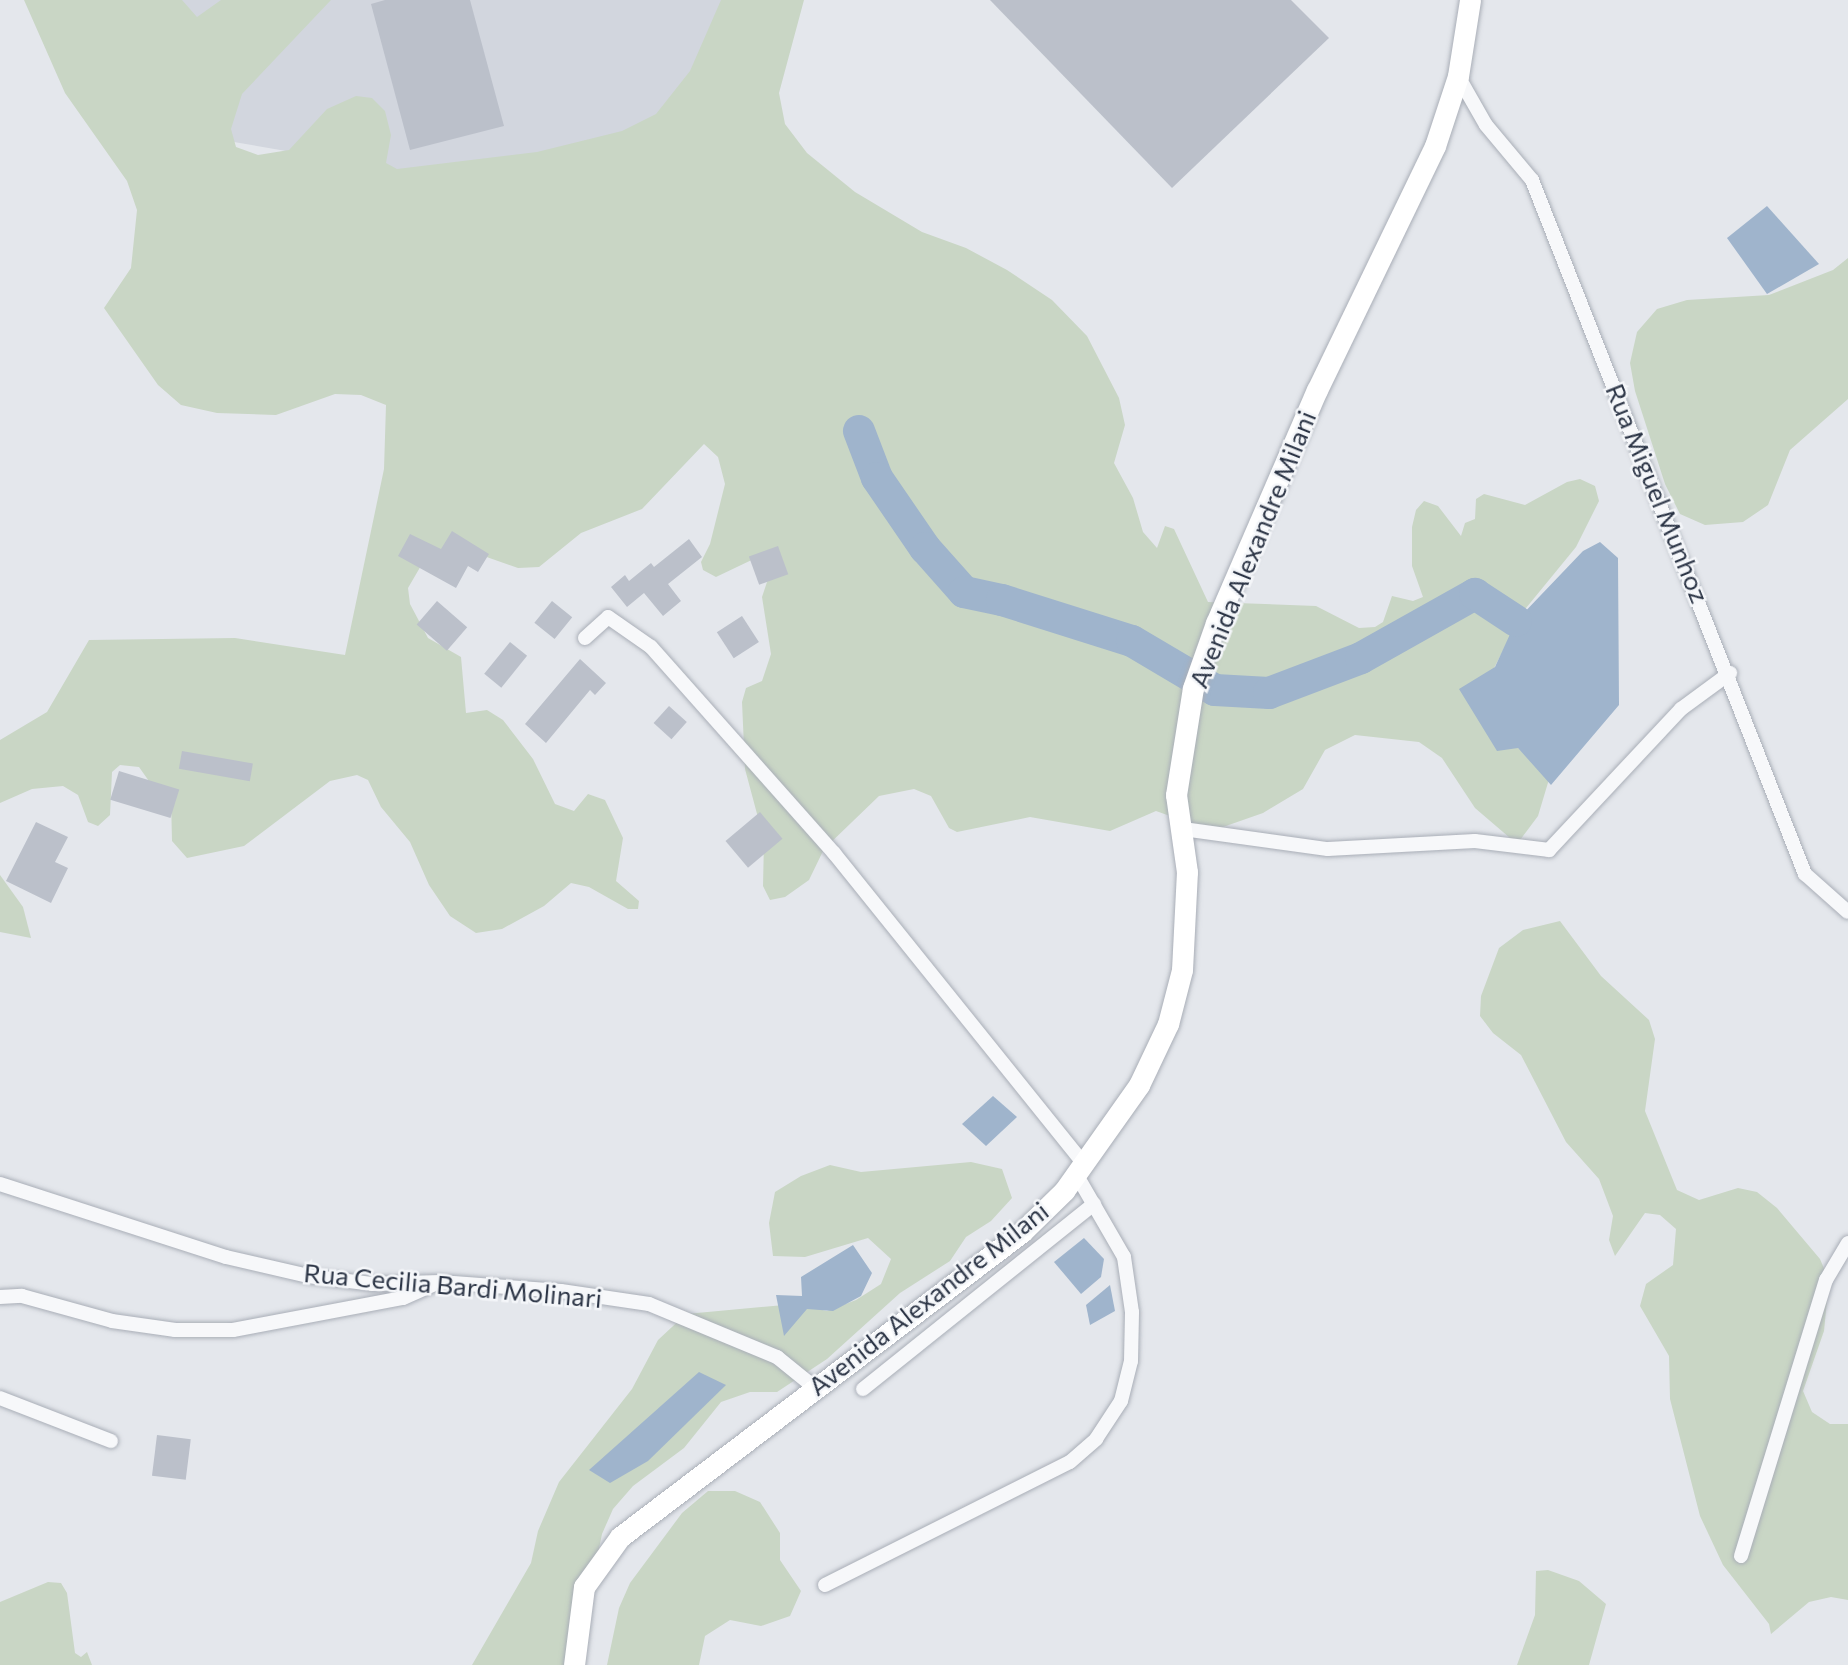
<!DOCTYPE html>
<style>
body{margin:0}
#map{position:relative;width:1848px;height:1665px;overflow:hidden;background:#e4e7ec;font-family:Commissioner,sans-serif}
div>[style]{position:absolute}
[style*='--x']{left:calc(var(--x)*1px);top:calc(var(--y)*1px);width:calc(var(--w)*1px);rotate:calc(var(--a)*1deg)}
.built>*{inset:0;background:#d2d6de}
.green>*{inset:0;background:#c9d6c5}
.water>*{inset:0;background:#9fb4cc}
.river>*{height:32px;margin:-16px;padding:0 16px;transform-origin:16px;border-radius:16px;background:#9fb4cc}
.building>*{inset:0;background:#bbc0ca;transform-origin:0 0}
.roads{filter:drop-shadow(0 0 2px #a9aeb7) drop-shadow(0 0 2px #a9aeb7)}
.street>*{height:14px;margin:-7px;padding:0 7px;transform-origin:7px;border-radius:7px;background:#f7f8fa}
.secondary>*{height:21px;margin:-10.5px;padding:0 10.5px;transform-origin:10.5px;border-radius:10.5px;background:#fff}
span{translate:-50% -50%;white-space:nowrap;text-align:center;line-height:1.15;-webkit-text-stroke:5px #f4f6f9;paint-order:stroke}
.street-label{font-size:26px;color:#2b3445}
</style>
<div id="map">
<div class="built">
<i style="clip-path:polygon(141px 0,763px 0,630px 210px,187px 134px)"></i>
</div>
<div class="green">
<i style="clip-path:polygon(24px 0,182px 0,197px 17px,221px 0,331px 0,242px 94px,231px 129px,236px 147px,258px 155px,289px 150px,327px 109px,356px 96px,372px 98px,385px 111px,391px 135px,386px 163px,397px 169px,537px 152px,622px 131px,656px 114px,690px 71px,721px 0,804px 0,779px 93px,785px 124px,807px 153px,855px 192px,922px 232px,966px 248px,1007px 270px,1052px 300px,1087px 336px,1119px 398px,1125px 425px,1114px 463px,1133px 498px,1143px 532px,1157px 548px,1165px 526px,1174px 529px,1208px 602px,1316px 606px,1359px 628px,1375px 627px,1383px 622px,1392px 596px,1413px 601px,1423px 597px,1412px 566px,1412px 527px,1416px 510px,1424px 501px,1438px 506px,1461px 536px,1465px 523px,1475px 519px,1476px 499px,1484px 494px,1525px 505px,1567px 482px,1580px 479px,1595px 486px,1599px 501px,1576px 547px,1522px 613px,1487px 682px,1517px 747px,1550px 776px,1538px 816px,1517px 844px,1475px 808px,1442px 758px,1419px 742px,1355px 735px,1325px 750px,1303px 789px,1263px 813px,1223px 827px,1198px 826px,1156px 811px,1110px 831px,1030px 817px,957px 832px,949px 828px,931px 796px,914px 789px,879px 796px,824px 849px,809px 880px,785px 897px,770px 900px,763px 886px,764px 840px,745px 769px,742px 702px,746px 688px,762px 681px,771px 654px,762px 597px,772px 567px,760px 556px,716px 577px,703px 570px,701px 562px,710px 544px,725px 484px,718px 457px,704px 444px,642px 509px,581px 533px,539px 567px,518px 568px,481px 555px,422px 564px,408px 588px,410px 604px,428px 638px,461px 657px,466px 713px,487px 710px,503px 720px,533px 759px,555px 804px,574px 811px,588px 794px,605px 800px,623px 838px,616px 881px,639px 901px,638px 909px,628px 909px,589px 887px,571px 883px,544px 906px,502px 929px,476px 933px,450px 916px,429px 885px,410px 842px,381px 807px,368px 780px,357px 775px,330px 781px,244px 846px,187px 858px,172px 841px,171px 798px,151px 784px,139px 767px,120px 765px,112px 772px,110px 815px,98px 826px,88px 822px,78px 795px,63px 786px,32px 789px,0 803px,0 740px,47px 712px,89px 640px,235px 638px,345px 655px,384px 469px,386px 405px,361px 395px,335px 394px,276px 415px,217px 413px,181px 405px,158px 385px,104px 308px,131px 268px,137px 210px,127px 181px,65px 93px)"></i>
<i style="clip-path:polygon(1848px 258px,1848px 399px,1790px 450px,1768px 505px,1743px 522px,1705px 525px,1680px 514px,1665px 484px,1635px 391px,1630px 363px,1637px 332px,1657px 309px,1687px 300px,1769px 295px,1833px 270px)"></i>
<i style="clip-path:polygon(0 875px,23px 907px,31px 938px,0 932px)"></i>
<i style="clip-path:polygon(1560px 921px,1601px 976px,1649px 1020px,1655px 1039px,1645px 1111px,1677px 1190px,1699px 1200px,1738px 1188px,1757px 1192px,1777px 1208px,1820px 1259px,1829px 1280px,1824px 1331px,1803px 1391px,1812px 1412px,1830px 1424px,1848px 1424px,1848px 1600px,1831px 1597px,1809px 1602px,1771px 1634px,1769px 1624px,1723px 1565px,1700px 1516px,1670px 1399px,1669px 1356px,1640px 1306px,1646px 1284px,1673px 1265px,1676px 1229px,1660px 1215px,1645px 1213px,1615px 1256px,1609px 1240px,1613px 1216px,1599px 1179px,1566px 1142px,1521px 1055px,1493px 1033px,1480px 1016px,1481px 996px,1499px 948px,1523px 930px)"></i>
<i style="clip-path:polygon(971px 1162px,1002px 1169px,1012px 1198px,991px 1221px,966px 1237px,950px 1261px,900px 1293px,827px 1359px,777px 1392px,750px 1392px,721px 1402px,684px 1448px,633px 1486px,613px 1509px,602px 1534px,583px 1627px,567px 1665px,472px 1665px,531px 1563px,538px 1531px,559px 1482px,632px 1389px,658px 1340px,686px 1314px,795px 1304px,827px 1311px,856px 1300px,881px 1284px,891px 1259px,868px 1238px,805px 1257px,773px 1256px,769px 1223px,775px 1192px,801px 1176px,830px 1165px,861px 1172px)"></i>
<i style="clip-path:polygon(708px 1491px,735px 1491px,760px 1502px,780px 1533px,780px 1560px,801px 1591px,790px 1616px,761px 1626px,730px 1620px,705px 1636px,699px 1665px,607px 1665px,619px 1608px,630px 1583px,682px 1513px)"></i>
<i style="clip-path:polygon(1548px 1570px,1579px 1581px,1606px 1604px,1589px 1665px,1517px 1665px,1535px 1615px,1536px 1571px)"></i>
<i style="clip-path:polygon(48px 1582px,61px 1583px,67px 1593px,75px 1653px,81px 1657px,87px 1652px,92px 1665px,0 1665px,0 1602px)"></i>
</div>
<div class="water">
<i style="clip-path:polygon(1767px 206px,1819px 264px,1767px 294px,1727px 238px)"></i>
<i style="clip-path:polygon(1600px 542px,1618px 558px,1619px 705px,1551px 785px,1518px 748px,1497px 751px,1459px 689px,1495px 667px,1516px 621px,1583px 551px)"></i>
<i style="clip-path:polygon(993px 1096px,1017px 1117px,986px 1146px,962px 1124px)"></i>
<i style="clip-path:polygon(1084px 1238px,1104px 1259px,1101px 1277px,1081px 1294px,1054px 1262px)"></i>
<i style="clip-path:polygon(853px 1245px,872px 1273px,861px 1296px,833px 1311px,807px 1309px,784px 1336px,776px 1295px,802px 1296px,801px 1277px)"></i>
<i style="clip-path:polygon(1110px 1285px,1115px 1311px,1090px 1325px,1086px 1305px)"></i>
<i style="clip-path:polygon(699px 1372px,726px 1385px,648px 1461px,610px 1483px,589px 1470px)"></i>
</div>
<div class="river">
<i style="--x:859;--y:431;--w:50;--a:69"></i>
<i style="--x:877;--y:478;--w:85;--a:55.6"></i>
<i style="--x:925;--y:548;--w:59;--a:48.4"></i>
<i style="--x:964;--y:592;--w:39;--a:12"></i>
<i style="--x:1002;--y:600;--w:136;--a:17.5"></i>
<i style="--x:1132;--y:641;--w:96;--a:30.6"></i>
<i style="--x:1215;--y:690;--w:54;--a:3.2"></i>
<i style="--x:1269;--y:693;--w:98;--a:-20.8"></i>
<i style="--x:1361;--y:658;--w:131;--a:-29.3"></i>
<i style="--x:1475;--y:594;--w:49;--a:33.4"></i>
</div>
<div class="building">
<i style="clip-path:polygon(385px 0,470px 0,504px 126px,410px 150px,371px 4px)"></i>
<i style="clip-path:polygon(990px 0,1291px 0,1329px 38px,1172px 188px)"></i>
<i style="clip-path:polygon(452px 531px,489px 554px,478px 572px,468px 566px,456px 588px,398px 556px,410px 534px,441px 549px)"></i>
<i style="clip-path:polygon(689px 539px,702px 557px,668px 584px,681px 601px,663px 616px,644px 593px,627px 607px,611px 587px,625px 575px,629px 581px,651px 563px,654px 567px)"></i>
<i style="left:778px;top:546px;width:30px;height:31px;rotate:70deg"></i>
<i style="left:437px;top:601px;width:40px;height:31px;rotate:41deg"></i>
<i style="left:552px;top:601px;width:26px;height:28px;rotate:39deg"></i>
<i style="left:742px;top:616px;width:31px;height:30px;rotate:57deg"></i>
<i style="left:510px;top:642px;width:22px;height:41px;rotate:39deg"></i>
<i style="clip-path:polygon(580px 659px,606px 683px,595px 695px,590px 690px,546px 743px,525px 724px)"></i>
<i style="left:669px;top:706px;width:24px;height:23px;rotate:42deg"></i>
<i style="left:182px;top:751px;width:72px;height:18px;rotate:10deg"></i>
<i style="left:119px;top:771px;width:63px;height:30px;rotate:17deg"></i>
<i style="left:760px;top:812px;width:35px;height:45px;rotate:50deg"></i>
<i style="clip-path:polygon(36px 822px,68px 837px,55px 862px,68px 868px,51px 903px,6px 881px)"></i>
<i style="left:157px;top:1435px;width:34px;height:41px;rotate:7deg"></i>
</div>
<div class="roads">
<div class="street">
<i style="--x:1458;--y:76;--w:56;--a:60.3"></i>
<i style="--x:1486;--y:125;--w:72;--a:50.1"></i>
<i style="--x:1532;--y:180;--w:746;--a:68.53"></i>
<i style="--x:1805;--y:874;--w:57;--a:41.5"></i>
<i style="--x:585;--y:638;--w:31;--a:-42"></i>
<i style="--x:608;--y:617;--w:52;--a:34.9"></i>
<i style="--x:651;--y:647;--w:276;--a:48.4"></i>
<i style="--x:834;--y:853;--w:396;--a:51.2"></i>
<i style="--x:1183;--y:829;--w:146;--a:7.9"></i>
<i style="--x:1328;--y:849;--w:147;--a:-3.1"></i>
<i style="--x:1475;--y:841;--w:75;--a:6.9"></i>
<i style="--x:1549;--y:850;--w:193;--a:-46.9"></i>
<i style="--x:1681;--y:709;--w:61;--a:-36.3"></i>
<i style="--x:0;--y:1184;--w:237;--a:17.9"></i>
<i style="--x:226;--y:1257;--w:84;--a:13"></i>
<i style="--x:308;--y:1276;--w:64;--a:7.1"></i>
<i style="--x:372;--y:1284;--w:68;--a:-1.7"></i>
<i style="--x:440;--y:1282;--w:121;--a:4.3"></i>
<i style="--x:561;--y:1291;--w:89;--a:8.4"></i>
<i style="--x:649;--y:1304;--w:139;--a:22.5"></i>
<i style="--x:777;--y:1357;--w:48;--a:39"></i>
<i style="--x:0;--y:1297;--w:22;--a:-3"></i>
<i style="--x:22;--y:1296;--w:93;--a:15.5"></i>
<i style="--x:112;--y:1321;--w:64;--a:8.1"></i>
<i style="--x:175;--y:1330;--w:58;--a:0"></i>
<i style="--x:233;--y:1330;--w:173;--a:-10.7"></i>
<i style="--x:403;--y:1298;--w:32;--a:-24"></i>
<i style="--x:863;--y:1389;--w:296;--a:-38.7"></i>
<i style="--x:0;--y:1398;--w:119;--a:21.2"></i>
<i style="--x:1741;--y:1556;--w:289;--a:-72.9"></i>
<i style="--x:1826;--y:1280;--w:43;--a:-59.3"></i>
<i style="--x:825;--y:1585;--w:274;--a:-26.7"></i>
<i style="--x:1070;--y:1462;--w:35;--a:-41"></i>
<i style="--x:1096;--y:1439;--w:45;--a:-56.7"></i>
<i style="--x:1121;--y:1401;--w:41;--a:-76"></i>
<i style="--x:1131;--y:1361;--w:49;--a:-88.8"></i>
<i style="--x:1132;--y:1312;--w:56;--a:-98.3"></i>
<i style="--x:1124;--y:1257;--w:98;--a:-120"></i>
</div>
<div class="secondary">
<i style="--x:574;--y:1665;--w:79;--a:-82.7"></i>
<i style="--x:584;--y:1587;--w:62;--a:-54.2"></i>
<i style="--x:620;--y:1537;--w:505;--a:-37.19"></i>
<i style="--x:1022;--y:1232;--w:59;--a:-44.3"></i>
<i style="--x:1064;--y:1191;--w:130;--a:-54.7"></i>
<i style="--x:1139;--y:1085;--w:68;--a:-64.6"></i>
<i style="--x:1168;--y:1024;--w:56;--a:-75.5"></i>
<i style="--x:1182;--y:970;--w:98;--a:-87.1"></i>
<i style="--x:1187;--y:872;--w:78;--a:-98.1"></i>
<i style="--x:1176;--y:795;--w:108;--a:-81"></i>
<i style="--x:1193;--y:688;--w:69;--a:-70.5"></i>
<i style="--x:1216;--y:623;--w:254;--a:-66.6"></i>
<i style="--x:1317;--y:390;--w:271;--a:-64.2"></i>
<i style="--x:1435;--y:146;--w:74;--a:-71.8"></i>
<i style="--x:1458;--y:76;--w:77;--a:-81"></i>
</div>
</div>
<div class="street-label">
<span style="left:1658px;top:493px;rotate:68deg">Rua Miguel Munhoz</span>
<span style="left:1252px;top:549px;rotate:-68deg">Avenida Alexandre Milani</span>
<span style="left:453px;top:1285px;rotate:5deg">Rua Cecilia Bardi Molinari</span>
<span style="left:928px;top:1298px;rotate:-38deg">Avenida Alexandre Milani</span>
</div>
</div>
